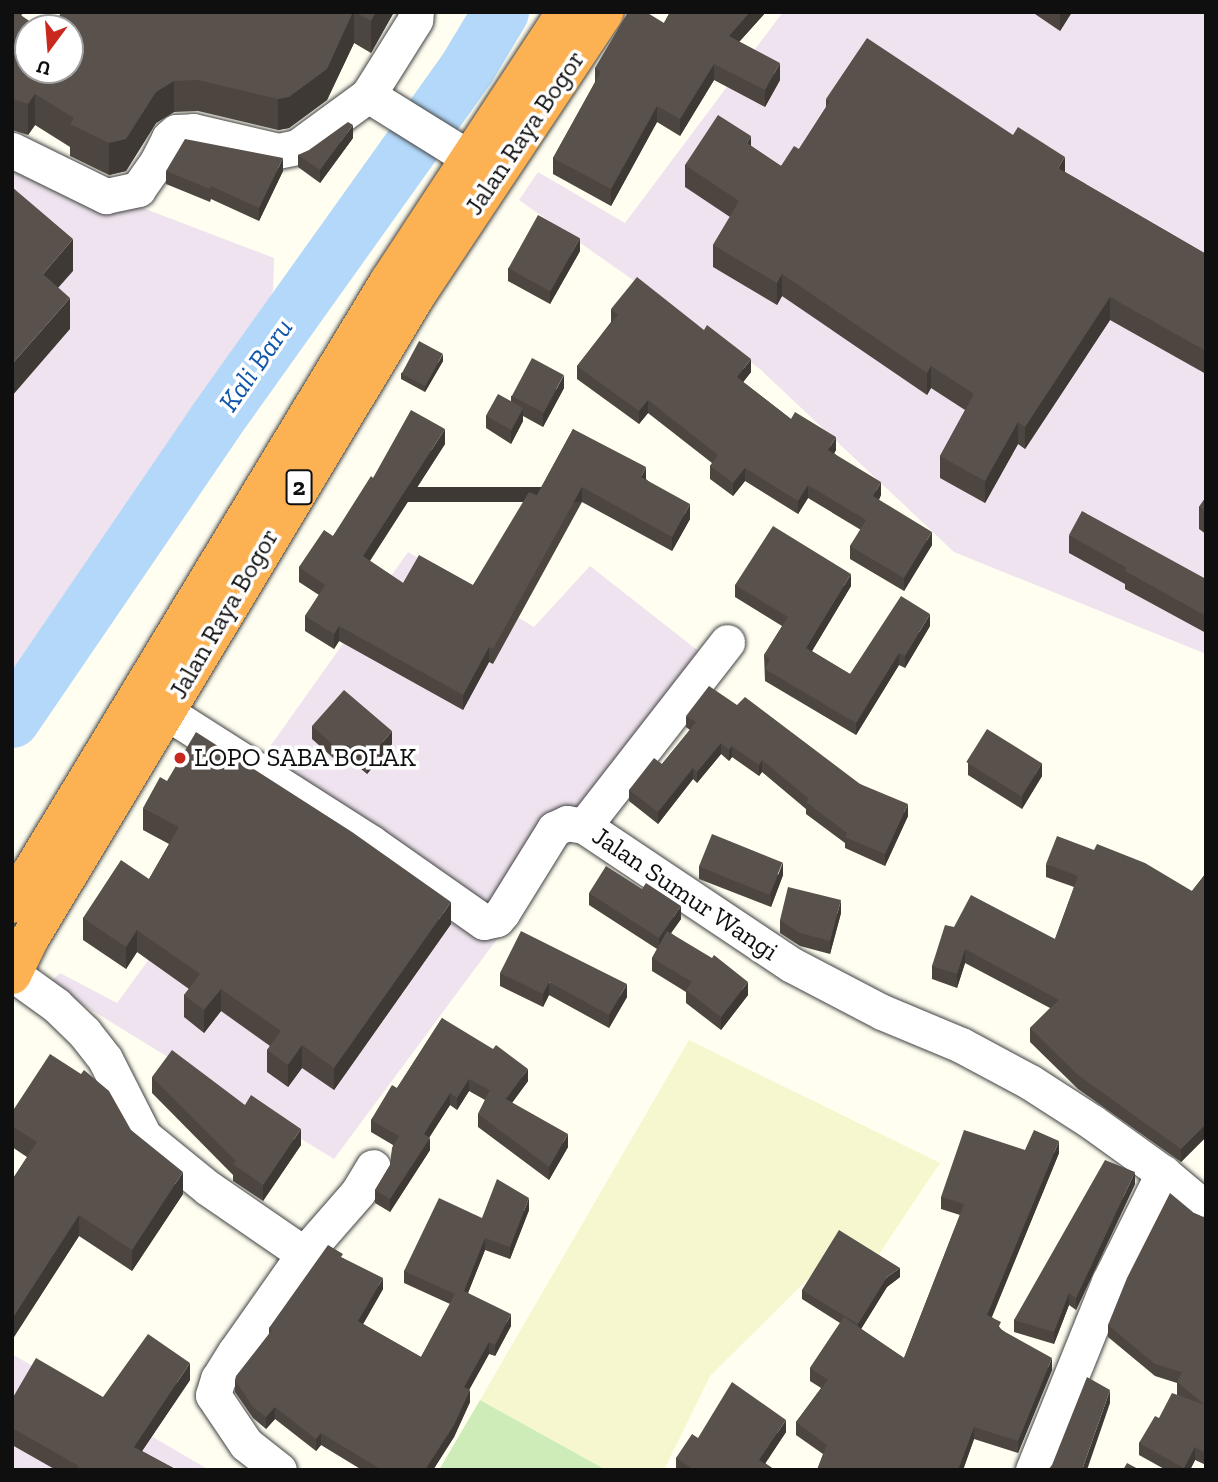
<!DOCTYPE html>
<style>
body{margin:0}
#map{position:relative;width:1218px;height:1482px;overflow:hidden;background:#fffef1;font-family:"Zilla Slab",serif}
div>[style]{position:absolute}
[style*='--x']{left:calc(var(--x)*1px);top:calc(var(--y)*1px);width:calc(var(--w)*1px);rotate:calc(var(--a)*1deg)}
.industrial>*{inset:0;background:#eee3ee}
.farmland>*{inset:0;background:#f6f7cf}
.green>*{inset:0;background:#ceecb8}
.river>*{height:56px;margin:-28px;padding:0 28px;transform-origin:28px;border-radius:28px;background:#b3d8f9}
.roads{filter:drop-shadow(0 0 2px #424242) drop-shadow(0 0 2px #424242)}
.minor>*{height:35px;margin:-17.5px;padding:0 17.5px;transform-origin:17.5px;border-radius:17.5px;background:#fff}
.highway>*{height:38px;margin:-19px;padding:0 19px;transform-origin:19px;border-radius:19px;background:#fcb153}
.wall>*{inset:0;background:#4d4640}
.shaded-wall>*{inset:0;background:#3e3934;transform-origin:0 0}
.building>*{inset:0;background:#59514b;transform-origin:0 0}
.dots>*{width:19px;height:19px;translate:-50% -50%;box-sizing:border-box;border:4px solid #fff;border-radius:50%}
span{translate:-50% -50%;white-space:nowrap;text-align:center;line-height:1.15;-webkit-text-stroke:7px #fff;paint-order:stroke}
.shield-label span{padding:2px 5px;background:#fff;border:2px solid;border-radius:5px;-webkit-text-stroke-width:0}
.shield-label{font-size:24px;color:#0f0f0f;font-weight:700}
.street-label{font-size:26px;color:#0f0f0f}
.poi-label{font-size:26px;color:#0f0f0f}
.left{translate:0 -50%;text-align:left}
.water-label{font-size:28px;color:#1056a9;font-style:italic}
.frame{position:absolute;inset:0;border:14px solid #0f0f0f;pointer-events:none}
.north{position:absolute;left:14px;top:14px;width:70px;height:70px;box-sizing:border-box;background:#fff;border:2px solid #9f9f9f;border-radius:50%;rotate:196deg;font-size:19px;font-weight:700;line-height:28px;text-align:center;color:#0f0f0f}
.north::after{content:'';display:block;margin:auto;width:24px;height:32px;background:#c8281e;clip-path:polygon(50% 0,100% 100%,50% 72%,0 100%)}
</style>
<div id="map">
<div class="industrial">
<i style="clip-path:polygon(783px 12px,1206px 12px,1206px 654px,954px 552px,760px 369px,519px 200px,538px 172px,625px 223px)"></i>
<i style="clip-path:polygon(12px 158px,274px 258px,273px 291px,240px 364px,12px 671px)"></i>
<i style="clip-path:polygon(408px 552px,534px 627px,590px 566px,706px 657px,334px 1159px,49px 984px,60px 973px,117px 1003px,273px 790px,252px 772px)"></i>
<i style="clip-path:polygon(12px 1354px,209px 1470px,12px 1470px)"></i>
</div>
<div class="farmland">
<i style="clip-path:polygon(689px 1040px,940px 1163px,873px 1263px,848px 1239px,710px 1376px,664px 1470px,606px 1470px,480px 1400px)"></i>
</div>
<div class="green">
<i style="clip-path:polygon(480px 1400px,606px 1470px,439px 1470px)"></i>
</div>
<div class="river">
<i style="--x:12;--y:720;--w:361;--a:-55.7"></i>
<i style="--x:215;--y:422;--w:436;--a:-54.5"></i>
<i style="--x:468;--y:67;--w:64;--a:-59"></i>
</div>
<div class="roads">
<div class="minor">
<i style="--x:368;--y:95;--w:121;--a:31.9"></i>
<i style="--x:12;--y:150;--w:105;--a:26.1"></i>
<i style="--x:106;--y:196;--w:33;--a:-12"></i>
<i style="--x:138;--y:189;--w:33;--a:-55"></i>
<i style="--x:157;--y:162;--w:27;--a:-63"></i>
<i style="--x:169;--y:138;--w:9;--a:-41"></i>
<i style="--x:176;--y:132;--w:17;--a:-3"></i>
<i style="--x:193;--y:131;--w:87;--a:13.2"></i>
<i style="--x:278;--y:151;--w:19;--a:-12"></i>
<i style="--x:297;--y:147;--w:88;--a:-36.2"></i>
<i style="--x:368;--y:95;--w:89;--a:-57.9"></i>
<i style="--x:415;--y:20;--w:8;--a:-83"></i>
<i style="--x:166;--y:712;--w:242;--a:32.5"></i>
<i style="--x:370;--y:842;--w:139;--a:35.1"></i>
<i style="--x:484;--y:922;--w:13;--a:-13"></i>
<i style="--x:497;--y:919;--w:8;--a:-50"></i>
<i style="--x:502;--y:913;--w:99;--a:-58.2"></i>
<i style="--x:554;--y:829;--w:14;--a:-25"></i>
<i style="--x:567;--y:823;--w:17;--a:10"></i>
<i style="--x:584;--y:826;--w:250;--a:33.8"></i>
<i style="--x:792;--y:965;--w:102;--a:27.6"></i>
<i style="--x:882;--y:1012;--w:86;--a:22.7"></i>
<i style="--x:961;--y:1045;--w:78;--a:28.2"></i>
<i style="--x:1030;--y:1082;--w:74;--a:32.8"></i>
<i style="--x:1092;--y:1122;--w:87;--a:35.7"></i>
<i style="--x:1163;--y:1173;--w:56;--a:39.9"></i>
<i style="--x:584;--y:826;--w:233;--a:-52.1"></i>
<i style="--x:13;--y:974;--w:53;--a:35.8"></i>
<i style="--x:56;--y:1005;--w:39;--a:44"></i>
<i style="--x:84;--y:1032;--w:34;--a:52"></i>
<i style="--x:105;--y:1059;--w:86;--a:63.1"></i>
<i style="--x:144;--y:1136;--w:82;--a:39.1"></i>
<i style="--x:208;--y:1188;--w:116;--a:34.5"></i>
<i style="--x:279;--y:1470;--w:42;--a:-141.8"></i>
<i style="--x:246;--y:1444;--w:59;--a:-124"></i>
<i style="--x:213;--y:1395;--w:17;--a:-73"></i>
<i style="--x:218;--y:1379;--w:32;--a:-58"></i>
<i style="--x:235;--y:1352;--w:120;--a:-54.9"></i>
<i style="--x:304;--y:1254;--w:82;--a:-48.9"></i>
<i style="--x:358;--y:1192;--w:29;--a:-59"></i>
<i style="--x:1033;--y:1470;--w:203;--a:-68"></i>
<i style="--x:1109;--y:1282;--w:122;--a:-63.6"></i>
</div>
<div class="highway">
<i style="--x:12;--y:904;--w:728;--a:-58.82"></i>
<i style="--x:389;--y:281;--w:322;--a:-56.7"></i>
<i style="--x:12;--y:975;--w:39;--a:-64"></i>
<i style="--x:29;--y:940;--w:751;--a:-59"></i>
<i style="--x:416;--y:296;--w:341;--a:-56.4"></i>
</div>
</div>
<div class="wall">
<i style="clip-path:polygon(12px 12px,26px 12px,21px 15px,70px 70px,61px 12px,394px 12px,371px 53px,354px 43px,327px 100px,289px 128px,278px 130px,198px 111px,174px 112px,156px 123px,126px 171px,109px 175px,70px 156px,70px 147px,35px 125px,28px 135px,12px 130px)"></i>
<i style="clip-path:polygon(670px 12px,766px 12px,739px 42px,780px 80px,765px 107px,714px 80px,680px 136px,657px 122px,611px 206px,553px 174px,553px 158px,595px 82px,595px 68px,664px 23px)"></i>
<i style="clip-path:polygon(1032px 12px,1072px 12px,1060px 31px)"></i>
<i style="clip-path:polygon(826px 99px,1065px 172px,1206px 254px,1206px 374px,1110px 320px,1025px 449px,1018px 444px,985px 503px,940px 478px,940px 456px,965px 410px,931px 388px,927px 395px,782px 296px,777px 305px,713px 267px,713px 245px,730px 217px,685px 187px,685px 165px,751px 146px,781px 166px,799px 149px,826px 107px)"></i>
<i style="clip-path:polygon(353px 138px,320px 183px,298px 167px,298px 155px)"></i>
<i style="clip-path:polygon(166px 171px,283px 171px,259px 221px,211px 199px,210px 202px,166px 184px)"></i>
<i style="clip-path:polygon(580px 251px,550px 304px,508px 281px,508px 268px)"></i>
<i style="clip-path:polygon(611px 309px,751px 372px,743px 382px,791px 419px,836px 450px,834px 453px,881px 495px,879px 500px,932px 545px,904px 591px,850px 559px,850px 546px,861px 530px,808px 498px,798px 514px,745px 481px,733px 496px,710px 479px,710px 466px,712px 463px,648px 413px,639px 424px,577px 379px,577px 366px,611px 322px)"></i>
<i style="clip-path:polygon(443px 361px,425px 392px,401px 379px,401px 373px)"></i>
<i style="clip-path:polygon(564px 388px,543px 427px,523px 416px,523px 421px,511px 444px,486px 428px,486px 416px,511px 401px,511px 396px)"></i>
<i style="clip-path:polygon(573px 429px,646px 479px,690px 519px,672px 551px,582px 502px,493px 664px,489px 662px,463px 710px,339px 641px,334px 649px,305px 631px,305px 616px,319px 595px,299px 582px,299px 567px,333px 536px,373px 478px,445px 444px,370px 561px,403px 583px,473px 585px,537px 495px)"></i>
<i style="clip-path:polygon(1206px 497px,1206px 534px,1199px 529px,1199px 507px)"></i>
<i style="clip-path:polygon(1069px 535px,1206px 579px,1206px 633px,1125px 589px,1125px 584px,1069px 553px)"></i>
<i style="clip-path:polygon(735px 585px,851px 586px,812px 651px,850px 674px,930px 626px,905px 668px,899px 665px,856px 735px,765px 681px,764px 655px,782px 626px,735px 597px)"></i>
<i style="clip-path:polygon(686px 716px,860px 784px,908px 816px,885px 866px,845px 848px,845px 843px,806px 814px,806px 809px,762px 772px,759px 776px,732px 757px,729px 761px,721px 754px,697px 783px,693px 779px,658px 824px,629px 801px,629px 790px,662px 764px,690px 730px,686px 727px)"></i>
<i style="clip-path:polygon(312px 726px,392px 744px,367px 774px,348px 758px,341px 765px,312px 739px)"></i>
<i style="clip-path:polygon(968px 763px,1042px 776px,1022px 809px,968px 775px)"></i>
<i style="clip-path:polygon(143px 808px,451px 924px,334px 1090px,302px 1068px,288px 1087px,267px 1072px,267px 1050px,270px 1046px,221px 1011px,204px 1033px,184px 1017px,184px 995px,189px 989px,137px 952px,126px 969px,83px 940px,83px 918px,149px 879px,169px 844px,143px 830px)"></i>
<i style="clip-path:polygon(1046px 864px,1192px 891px,1206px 873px,1206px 1137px,1181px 1162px,1078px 1089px,1030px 1042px,1030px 1028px,1050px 1008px,965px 963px,957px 988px,932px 979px,932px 966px,954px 927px,1055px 939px,1074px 887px,1046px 877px)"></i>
<i style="clip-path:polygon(699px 866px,783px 875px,771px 907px,699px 879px)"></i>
<i style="clip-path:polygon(589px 893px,681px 919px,671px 933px,748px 995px,721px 1030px,686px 1003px,686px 992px,652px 971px,652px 958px,657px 949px,589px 905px)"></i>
<i style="clip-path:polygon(841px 913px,830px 954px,800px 946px,780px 933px,780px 920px)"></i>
<i style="clip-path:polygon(500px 973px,627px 997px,609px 1028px,549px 995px,543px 1007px,500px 986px)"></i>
<i style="clip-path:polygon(442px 1018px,528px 1081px,512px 1103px,568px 1147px,549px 1180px,478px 1127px,478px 1114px,485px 1100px,469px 1091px,457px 1110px,450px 1105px,429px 1137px,430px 1150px,390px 1212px,375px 1203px,375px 1190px,390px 1165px,393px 1145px,371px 1132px,371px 1120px,397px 1088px)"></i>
<i style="clip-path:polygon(152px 1077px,245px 1105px,301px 1145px,263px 1201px,233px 1181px,233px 1175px,152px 1093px)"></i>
<i style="clip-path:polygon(12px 1112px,131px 1130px,183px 1194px,132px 1271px,79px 1236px,12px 1340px,12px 1180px,27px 1157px,12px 1147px)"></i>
<i style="clip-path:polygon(1025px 1150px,1059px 1153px,992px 1317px,1001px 1329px,1052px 1370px,1018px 1453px,974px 1439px,963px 1470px,817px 1470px,823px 1454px,796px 1435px,796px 1422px,821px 1388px,810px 1381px,810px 1368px,840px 1323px,802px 1299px,802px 1290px,900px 1277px,887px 1287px,861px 1329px,904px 1358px,960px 1215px,941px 1209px,941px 1197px)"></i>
<i style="clip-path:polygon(1135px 1184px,1076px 1310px,1069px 1305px,1054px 1344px,1014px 1332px,1014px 1320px)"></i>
<i style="clip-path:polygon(529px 1210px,510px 1259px,485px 1250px,468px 1293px,511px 1326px,495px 1356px,489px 1354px,469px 1390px,470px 1402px,454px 1437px,433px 1470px,362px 1470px,321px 1445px,316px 1451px,275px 1419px,266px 1429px,253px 1418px,235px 1392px,235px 1380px,269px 1334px,269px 1328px,343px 1258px,383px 1289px,363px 1324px,421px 1357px,450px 1304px,404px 1283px,404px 1271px,482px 1218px)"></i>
<i style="clip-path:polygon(1194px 1213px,1203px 1217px,1206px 1216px,1206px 1465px,1195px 1460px,1190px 1470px,1166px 1470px,1139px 1455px,1139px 1443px,1179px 1396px,1177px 1395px,1177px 1383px,1155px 1376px,1108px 1337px,1108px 1325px)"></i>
<i style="clip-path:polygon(190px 1380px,142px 1451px,177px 1470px,56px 1470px,12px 1445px,12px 1399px,103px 1397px)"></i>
<i style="clip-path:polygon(786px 1432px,765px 1463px,775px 1470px,676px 1470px,676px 1458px,698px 1438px)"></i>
</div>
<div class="shaded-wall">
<i style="clip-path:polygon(354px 12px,354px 43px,327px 100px,289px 128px,278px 130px,278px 99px)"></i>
<i style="clip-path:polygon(376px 12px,394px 12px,371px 53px,371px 21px)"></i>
<i style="clip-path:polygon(750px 12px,766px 12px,729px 53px,729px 36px)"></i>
<i style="clip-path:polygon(1060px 12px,1072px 12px,1060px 31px)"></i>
<i style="clip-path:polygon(780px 63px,780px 80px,765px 107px,765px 90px)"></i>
<i style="clip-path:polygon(714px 64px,714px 80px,680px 136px,680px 119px)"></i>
<i style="clip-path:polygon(174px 81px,174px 112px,156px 123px,126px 171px,109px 175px,109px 143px,156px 92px)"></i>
<i style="clip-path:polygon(35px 94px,35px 125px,28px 135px,28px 104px)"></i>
<i style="clip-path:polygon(657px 106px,657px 122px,611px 206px,611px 189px)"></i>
<i style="clip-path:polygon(353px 125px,353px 138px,320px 183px,320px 170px)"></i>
<i style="clip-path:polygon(751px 136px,751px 158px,747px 143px)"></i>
<i style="clip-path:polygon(1065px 157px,1065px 179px,1058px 168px)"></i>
<i style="clip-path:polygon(283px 158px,283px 171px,259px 221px,259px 208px)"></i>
<i style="clip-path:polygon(580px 238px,580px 251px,550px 304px,550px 291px)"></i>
<i style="clip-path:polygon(73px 239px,73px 271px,43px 305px,43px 274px)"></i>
<i style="clip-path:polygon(782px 274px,782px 296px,777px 305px,777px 283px)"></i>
<i style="clip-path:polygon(1110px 297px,1110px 320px,1025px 449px,1025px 427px)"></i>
<i style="clip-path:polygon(70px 298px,70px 329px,12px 396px,12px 364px)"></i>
<i style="clip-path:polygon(443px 354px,443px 361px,425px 392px,425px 386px)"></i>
<i style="clip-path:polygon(751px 359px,751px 372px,737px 390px,737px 377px)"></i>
<i style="clip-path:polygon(931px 366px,931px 388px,927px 395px,927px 373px)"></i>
<i style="clip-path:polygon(564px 375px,564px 388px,543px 427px,543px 414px)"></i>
<i style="clip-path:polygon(648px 400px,648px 413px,639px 424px,639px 411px)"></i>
<i style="clip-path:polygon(523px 408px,523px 421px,511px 444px,511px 431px)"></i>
<i style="clip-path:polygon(1018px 422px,1018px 444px,985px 503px,985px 481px)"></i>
<i style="clip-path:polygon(445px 429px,445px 444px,363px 571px,363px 556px)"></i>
<i style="clip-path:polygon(836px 437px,836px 450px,828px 463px,828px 450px)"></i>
<i style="clip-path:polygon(646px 467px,646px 482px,641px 477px)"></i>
<i style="clip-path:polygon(745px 468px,745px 481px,733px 496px,733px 483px)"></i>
<i style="clip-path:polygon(881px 482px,881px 495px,873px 509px,873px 496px)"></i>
<i style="clip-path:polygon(808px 485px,808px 498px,798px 514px,798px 501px)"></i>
<i style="left:582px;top:487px;width:15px;height:185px;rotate:90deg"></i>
<i style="clip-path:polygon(690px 504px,690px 519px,672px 551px,672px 537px)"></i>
<i style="clip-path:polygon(932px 532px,932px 545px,904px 591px,904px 578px)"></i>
<i style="clip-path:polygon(851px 574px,851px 586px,806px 661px,806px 648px)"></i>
<i style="clip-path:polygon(930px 614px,930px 626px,905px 668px,905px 656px)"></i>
<i style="clip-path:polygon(339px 626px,339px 641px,334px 649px,334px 634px)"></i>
<i style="clip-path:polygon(489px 647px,489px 662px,463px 710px,463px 695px)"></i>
<i style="clip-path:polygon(899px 653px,899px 665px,856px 735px,856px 723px)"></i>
<i style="clip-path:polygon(392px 731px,392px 744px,367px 774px,367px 761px)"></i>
<i style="clip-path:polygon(721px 743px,721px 754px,697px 783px,697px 772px)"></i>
<i style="clip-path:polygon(348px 745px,348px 758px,341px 765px,341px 752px)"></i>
<i style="clip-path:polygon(732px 746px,732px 757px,729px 761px,729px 750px)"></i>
<i style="clip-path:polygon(762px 760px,762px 772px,759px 776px,759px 765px)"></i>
<i style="clip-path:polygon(1042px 763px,1042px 776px,1022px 809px,1022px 796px)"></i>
<i style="clip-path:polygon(693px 768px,693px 779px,658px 824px,658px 812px)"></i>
<i style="clip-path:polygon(908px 804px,908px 816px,885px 866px,885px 854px)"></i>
<i style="clip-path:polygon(783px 862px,783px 875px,771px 907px,771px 894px)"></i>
<i style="clip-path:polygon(841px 900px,841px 913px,830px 954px,830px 941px)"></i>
<i style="clip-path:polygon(451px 902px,451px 924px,334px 1090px,334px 1068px)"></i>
<i style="clip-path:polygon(681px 906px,681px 919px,659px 950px,659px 938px)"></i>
<i style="clip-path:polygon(137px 930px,137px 952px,126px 969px,126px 947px)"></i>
<i style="clip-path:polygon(965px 949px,965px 963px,957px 988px,957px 974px)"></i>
<i style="clip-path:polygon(549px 982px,549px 995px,543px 1007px,543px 994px)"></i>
<i style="clip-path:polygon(748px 982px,748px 995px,721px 1030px,721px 1017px)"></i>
<i style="clip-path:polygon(627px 984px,627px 997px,609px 1028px,609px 1015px)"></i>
<i style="clip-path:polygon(221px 989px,221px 1011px,204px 1033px,204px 1010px)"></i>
<i style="clip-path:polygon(302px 1045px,302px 1068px,288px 1087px,288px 1065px)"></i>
<i style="clip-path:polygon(528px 1069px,528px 1081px,505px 1112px,505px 1099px)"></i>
<i style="clip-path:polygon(469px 1079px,469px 1091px,457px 1110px,457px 1098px)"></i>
<i style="clip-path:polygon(450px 1093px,450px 1105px,424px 1146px,424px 1134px)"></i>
<i style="clip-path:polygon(1206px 1124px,1206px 1137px,1181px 1162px,1181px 1149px)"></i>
<i style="clip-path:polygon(301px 1129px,301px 1145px,263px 1201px,263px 1185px)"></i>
<i style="clip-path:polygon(568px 1134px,568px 1147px,549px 1180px,549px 1167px)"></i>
<i style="clip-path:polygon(430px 1138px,430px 1150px,390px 1212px,390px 1199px)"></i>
<i style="clip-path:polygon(1059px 1141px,1059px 1153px,987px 1328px,987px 1315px)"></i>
<i style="clip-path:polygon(183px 1172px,183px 1194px,132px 1271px,132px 1250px)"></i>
<i style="clip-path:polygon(1135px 1172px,1135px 1184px,1076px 1310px,1076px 1298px)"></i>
<i style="clip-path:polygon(529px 1198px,529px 1210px,510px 1259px,510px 1247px)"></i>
<i style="clip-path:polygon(79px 1215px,79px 1236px,12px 1340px,12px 1319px)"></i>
<i style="clip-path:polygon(485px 1238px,485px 1250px,464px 1303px,464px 1291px)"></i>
<i style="clip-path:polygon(900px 1268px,900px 1277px,887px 1287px,858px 1334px,858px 1324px,887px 1277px)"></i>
<i style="clip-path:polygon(383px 1278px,383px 1289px,358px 1333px,358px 1321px)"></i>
<i style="clip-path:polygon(1069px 1293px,1069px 1305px,1054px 1344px,1054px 1332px)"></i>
<i style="clip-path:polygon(511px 1314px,511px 1326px,495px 1356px,495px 1345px)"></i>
<i style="clip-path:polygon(489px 1342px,489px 1354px,464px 1399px,464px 1387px)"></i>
<i style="clip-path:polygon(1052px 1358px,1052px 1370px,1018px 1453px,1018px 1441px)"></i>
<i style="clip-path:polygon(190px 1363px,190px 1380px,134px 1463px,134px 1447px)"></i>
<i style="clip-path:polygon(470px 1390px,470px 1402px,454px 1437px,433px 1470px,425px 1470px)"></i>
<i style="clip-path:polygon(1110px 1390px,1110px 1403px,1087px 1470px,1082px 1470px)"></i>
<i style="clip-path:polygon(275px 1407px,275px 1419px,266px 1429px,266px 1417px)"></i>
<i style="clip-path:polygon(786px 1420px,786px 1432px,761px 1470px,759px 1460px)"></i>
<i style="clip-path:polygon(974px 1427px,974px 1439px,963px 1470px,958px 1470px)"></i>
<i style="clip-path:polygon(321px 1433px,321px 1445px,316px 1451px,316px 1439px)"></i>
<i style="clip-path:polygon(1195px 1447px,1195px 1460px,1190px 1470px,1184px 1470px,1184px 1468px)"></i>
</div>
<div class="building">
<i style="clip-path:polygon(12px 12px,16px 12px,40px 28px,28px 28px,28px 70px,70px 70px,70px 28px,54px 28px,61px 12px,353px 12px,327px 69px,289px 97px,278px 99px,198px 80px,174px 81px,156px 92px,126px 139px,109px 143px,70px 124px,74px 118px,35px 94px,28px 104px,12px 99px)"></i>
<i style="clip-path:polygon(355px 12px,376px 12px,371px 21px)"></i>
<i style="clip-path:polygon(628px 12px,646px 12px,664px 23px,670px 12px,750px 12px,729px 36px,780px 63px,765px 90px,714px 64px,680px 119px,657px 106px,611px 189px,553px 158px,601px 72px,595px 68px)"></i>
<i style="clip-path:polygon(867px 38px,1013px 135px,1018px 127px,1065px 157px,1058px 168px,1206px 254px,1206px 351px,1110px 297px,1025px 427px,1018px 422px,985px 481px,940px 456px,974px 394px,931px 366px,927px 373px,782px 274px,777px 283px,713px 245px,739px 201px,685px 165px,718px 115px,751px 136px,747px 143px,781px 166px,794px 146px,799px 149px,830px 101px,826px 99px)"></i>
<i style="clip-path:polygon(348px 122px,353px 125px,320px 170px,298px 155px,309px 150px)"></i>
<i style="clip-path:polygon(185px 139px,283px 158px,259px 208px,211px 186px,210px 189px,166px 171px)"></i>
<i style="clip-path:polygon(12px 187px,73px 239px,43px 274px,70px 298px,12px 364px)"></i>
<i style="left:538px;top:215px;width:48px;height:61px;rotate:29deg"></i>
<i style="clip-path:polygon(637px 277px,704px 330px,707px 325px,751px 359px,737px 377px,791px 419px,795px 412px,836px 437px,828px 450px,881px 482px,873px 496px,932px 532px,904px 578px,850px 546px,866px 520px,808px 485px,798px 501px,745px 468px,733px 483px,710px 466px,718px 455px,648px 400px,639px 411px,577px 366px,618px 315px,611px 309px)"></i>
<i style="left:419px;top:341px;width:27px;height:37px;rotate:28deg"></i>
<i style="left:532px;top:358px;width:36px;height:43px;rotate:28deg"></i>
<i style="left:498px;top:394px;width:29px;height:25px;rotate:29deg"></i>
<i style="clip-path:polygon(411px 410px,445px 429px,363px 556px,403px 583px,419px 555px,473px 585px,529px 492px,537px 495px,573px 429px,646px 467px,641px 477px,690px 504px,672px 537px,582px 487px,493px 649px,489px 647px,463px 695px,339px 626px,334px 634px,305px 616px,325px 585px,299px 567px,324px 530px,333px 536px,371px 476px,373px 478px)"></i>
<i style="clip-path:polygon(1206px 497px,1206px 512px,1199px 507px)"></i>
<i style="clip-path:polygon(1082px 511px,1206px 579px,1206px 616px,1125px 571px,1127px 568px,1069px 535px)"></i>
<i style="clip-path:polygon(773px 526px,851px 574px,806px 648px,850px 674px,901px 596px,930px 614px,905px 656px,899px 653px,856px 723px,765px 669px,770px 659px,764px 655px,788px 617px,735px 585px)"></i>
<i style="clip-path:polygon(709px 686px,737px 705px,745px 697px,860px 784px,908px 804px,885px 854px,845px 837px,847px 833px,806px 802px,809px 799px,762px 760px,759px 765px,732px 746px,729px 750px,721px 743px,697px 772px,693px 768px,658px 812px,629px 790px,654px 758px,662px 764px,696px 722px,686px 716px)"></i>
<i style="clip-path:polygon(344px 690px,392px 731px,367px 761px,348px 745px,341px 752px,312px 726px)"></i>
<i style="left:987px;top:729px;width:65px;height:39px;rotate:32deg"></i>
<i style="clip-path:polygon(196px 732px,352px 832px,451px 902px,334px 1068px,302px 1045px,288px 1065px,267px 1050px,281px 1031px,221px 989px,204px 1010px,184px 995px,200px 974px,137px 930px,126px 947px,83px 918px,121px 860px,149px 879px,179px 827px,143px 808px,160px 777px,167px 781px)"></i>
<i style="left:712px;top:834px;width:76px;height:35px;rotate:22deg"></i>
<i style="clip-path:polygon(1057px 836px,1094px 850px,1097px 844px,1145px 863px,1192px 891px,1206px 873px,1206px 1124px,1181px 1149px,1078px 1075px,1030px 1028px,1059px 1000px,965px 949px,957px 974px,932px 966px,945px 925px,954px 927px,971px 895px,1055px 939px,1078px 876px,1046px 864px)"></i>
<i style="clip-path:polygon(606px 866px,642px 889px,646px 883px,681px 906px,659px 938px,589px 893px)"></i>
<i style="clip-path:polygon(788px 887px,841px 900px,830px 941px,800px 933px,780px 920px)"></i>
<i style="clip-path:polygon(521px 931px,627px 984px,609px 1015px,549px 982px,543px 994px,500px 973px)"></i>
<i style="clip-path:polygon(667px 931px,712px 958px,714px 955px,748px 982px,721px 1017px,686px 990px,692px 982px,652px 958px)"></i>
<i style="clip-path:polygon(442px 1018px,493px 1049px,496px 1045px,528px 1069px,506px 1099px,469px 1079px,457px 1098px,450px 1093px,424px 1134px,430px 1138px,390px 1199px,375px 1190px,390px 1165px,392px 1148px,399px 1136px,371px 1120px,392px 1085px,397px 1088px)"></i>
<i style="clip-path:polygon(172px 1050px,245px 1105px,251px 1095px,301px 1129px,263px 1185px,233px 1164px,236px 1161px,152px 1077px)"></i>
<i style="clip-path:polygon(50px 1054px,81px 1074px,84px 1070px,109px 1091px,131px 1130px,183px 1172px,132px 1250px,79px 1215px,12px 1319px,12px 1180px,37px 1142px,12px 1126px,12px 1112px)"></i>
<i style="clip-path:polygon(490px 1090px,568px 1134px,549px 1167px,478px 1114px)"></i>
<i style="clip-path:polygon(964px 1130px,1025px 1150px,1034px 1130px,1059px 1141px,987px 1315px,1001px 1322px,998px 1328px,1052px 1358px,1018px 1441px,974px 1427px,958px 1470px,817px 1470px,827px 1445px,796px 1422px,828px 1380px,810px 1368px,844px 1317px,904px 1358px,964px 1204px,941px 1197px)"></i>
<i style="clip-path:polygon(1105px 1160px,1135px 1172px,1076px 1298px,1069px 1293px,1054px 1332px,1014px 1320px)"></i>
<i style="clip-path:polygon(497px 1179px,529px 1198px,510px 1247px,485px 1238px,464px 1291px,511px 1314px,495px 1345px,489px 1342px,464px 1387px,470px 1390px,454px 1425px,425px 1470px,382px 1470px,321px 1433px,316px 1439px,275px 1407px,266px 1417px,253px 1407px,235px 1380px,236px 1376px,272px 1330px,269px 1328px,328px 1245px,343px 1254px,341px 1257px,383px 1278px,358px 1321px,421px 1357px,455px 1294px,404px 1271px,439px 1198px,482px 1218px)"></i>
<i style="clip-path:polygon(1170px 1193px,1194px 1213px,1203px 1217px,1206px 1216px,1206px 1453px,1195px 1447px,1184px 1468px,1139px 1443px,1155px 1416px,1159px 1418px,1172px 1393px,1205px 1405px,1177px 1382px,1182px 1372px,1155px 1364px,1108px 1325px,1127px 1278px)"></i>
<i style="clip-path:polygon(839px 1230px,900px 1268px,887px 1277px,858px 1324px,802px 1290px)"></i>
<i style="clip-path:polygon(148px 1334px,190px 1363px,134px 1447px,177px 1470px,76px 1470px,79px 1466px,12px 1428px,12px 1399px,36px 1358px,103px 1397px)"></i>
<i style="clip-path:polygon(1087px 1377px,1110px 1390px,1082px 1470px,1048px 1470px,1052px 1465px)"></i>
<i style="clip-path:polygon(732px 1382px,786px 1420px,759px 1460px,775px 1470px,689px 1470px,690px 1467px,676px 1458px,692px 1434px,698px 1438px)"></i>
<i style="clip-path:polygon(1127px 1463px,1140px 1470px,1123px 1470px)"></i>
</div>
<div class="dots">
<i style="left:180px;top:758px;background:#c8281e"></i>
</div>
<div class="shield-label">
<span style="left:299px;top:487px">2</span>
</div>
<div class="street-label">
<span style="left:525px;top:133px;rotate:-56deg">Jalan Raya Bogor</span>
<span style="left:224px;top:614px;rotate:-60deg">Jalan Raya Bogor</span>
<span style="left:685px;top:894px;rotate:34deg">Jalan Sumur Wangi</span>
</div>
<div class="poi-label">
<span class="left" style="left:194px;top:758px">LOPO SABA BOLAK</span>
</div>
<div class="water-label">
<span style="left:256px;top:365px;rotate:-55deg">Kali Baru</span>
</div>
<div class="frame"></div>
<div class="north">U</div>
</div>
